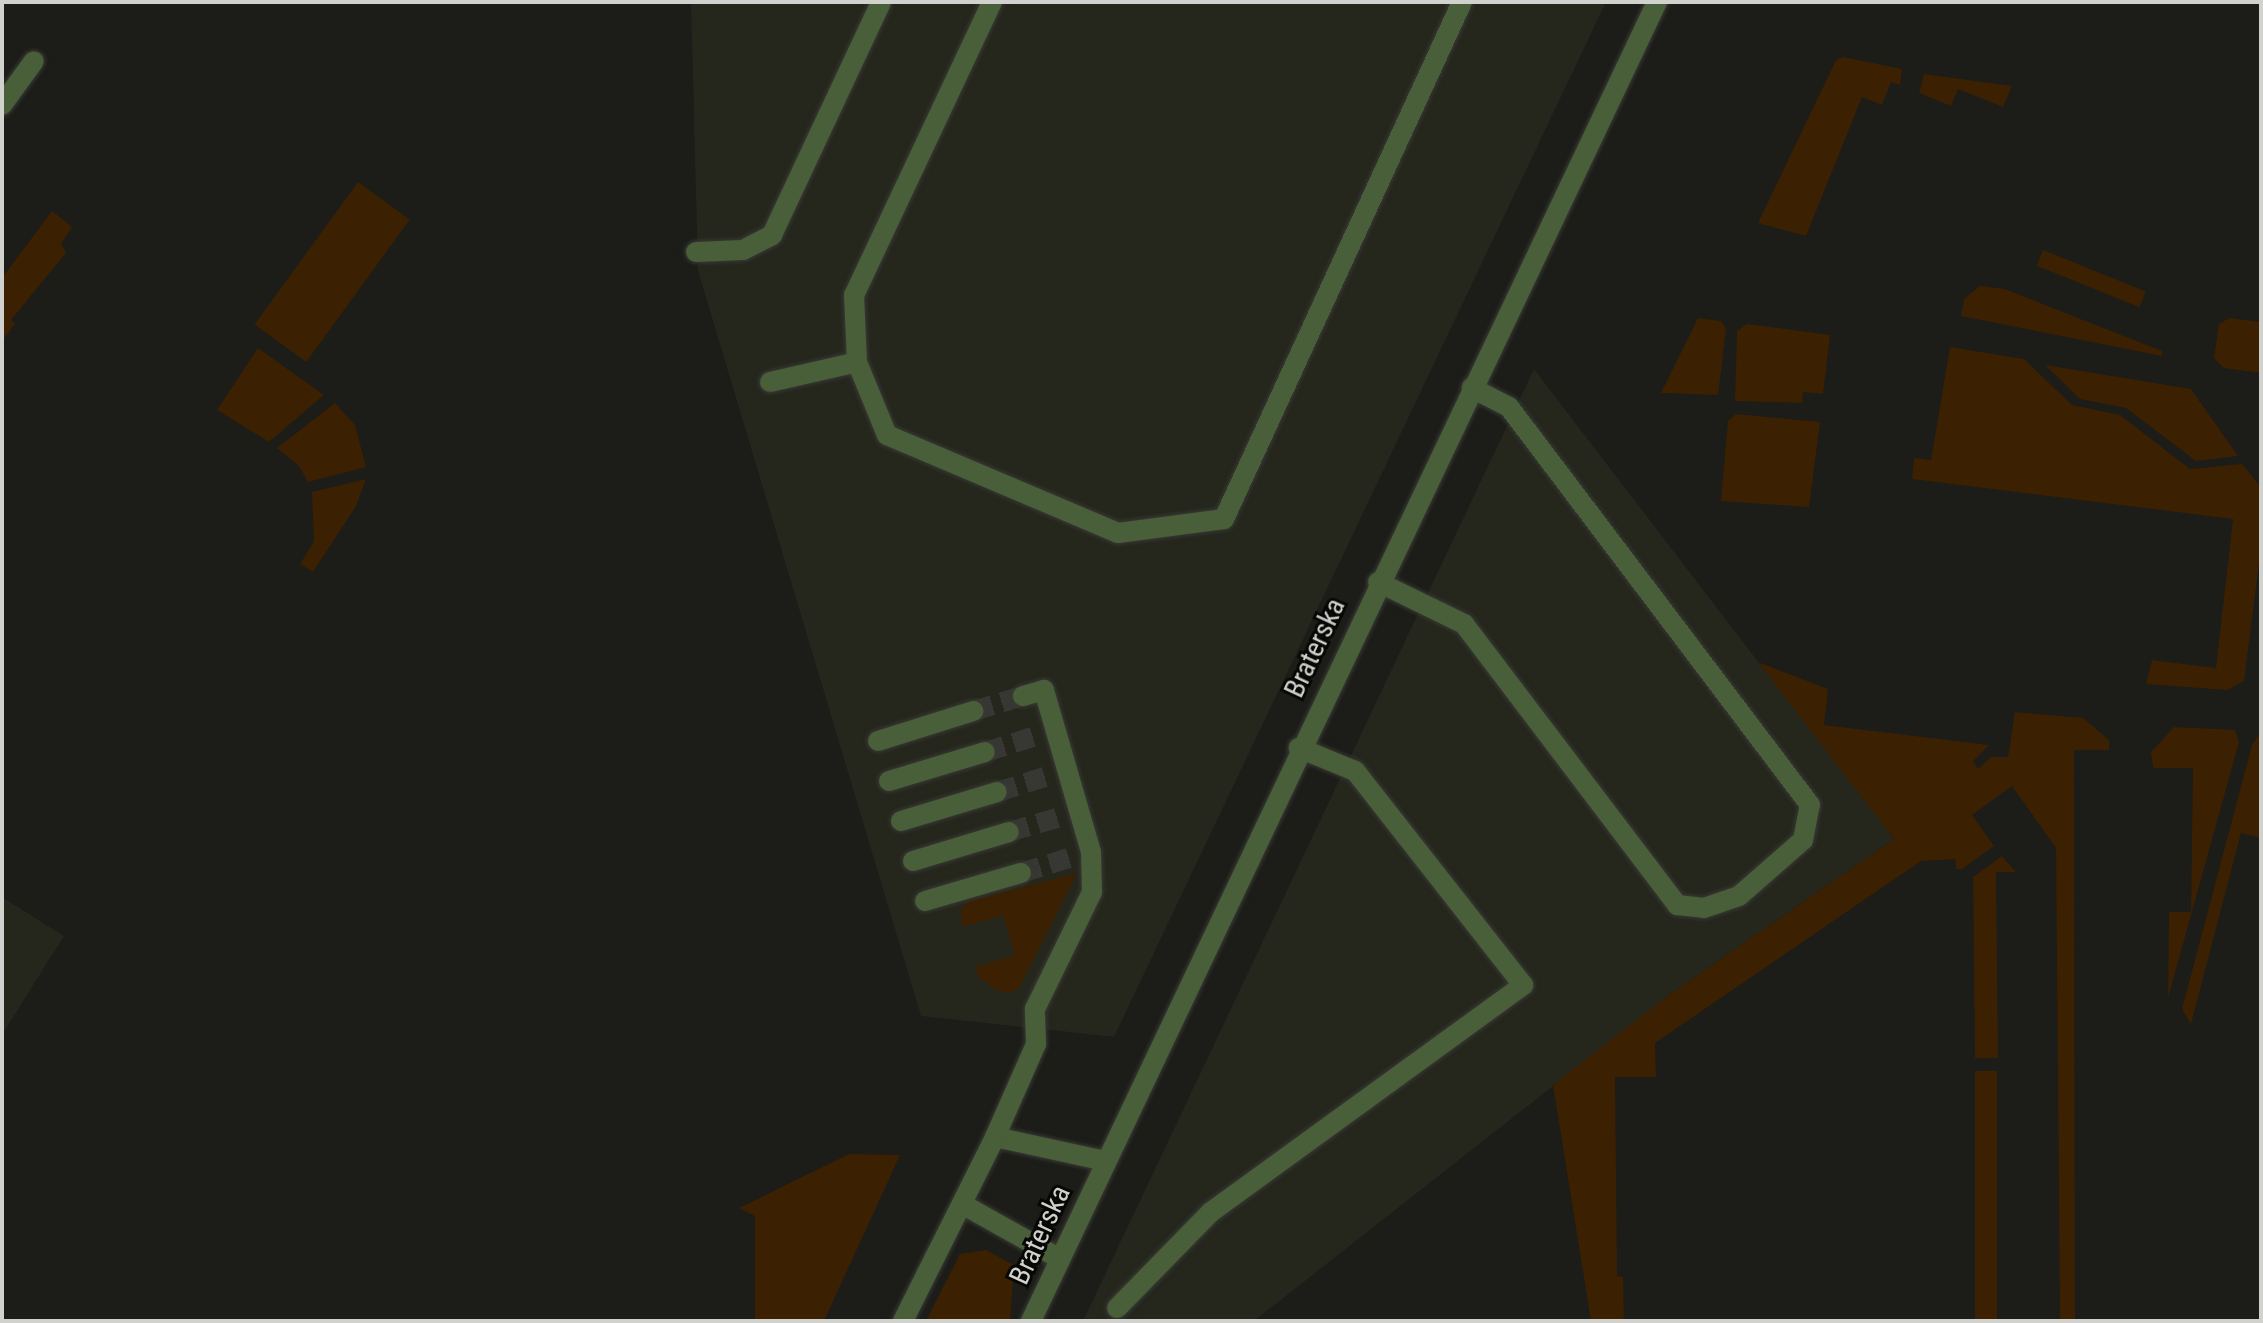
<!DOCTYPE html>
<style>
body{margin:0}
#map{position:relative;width:2263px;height:1323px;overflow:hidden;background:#1c1c18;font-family:"Roboto Condensed",sans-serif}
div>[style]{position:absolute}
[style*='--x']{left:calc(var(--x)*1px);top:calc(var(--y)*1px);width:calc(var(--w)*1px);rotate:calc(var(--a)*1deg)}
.built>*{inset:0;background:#25261c}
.green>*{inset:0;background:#3b2002;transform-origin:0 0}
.minor-tunnel>*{height:20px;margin-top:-10px;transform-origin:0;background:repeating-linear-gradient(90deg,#373733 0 20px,transparent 0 30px)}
.roads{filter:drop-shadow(0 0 2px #393935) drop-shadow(0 0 2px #393935)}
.minor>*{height:20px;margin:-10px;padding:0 10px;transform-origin:10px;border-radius:10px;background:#485f39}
span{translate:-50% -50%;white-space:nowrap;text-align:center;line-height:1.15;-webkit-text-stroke:6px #070705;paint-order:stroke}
.street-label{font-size:28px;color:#d1d1ce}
.frame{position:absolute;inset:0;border:4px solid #d1d1ce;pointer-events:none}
</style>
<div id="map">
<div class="built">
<i style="clip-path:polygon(691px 2px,1606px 2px,1114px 1037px,921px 1016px,698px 271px)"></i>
<i style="clip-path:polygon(1534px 369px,1894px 839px,1669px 995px,1254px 1321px,1083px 1321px)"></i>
<i style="clip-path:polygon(2px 897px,64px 936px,2px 1035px)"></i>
</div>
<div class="green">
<i style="clip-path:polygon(1843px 57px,1902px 69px,1900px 85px,1891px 82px,1882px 105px,1862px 97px,1806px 236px,1758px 223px,1836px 60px)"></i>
<i style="clip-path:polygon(1924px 74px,2012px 86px,2003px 107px,1958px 89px,1951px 106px,1919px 93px)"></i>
<i style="left:358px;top:182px;width:64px;height:176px;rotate:36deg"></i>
<i style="clip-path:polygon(52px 211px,72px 227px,61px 244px,66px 253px,11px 320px,15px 324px,2px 341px,2px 278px)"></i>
<i style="left:2043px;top:250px;width:111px;height:17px;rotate:22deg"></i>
<i style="clip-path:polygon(1980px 286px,2005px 289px,2162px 351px,2162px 356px,1961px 316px,1964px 299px)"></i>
<i style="clip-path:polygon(1698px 318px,1721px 321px,1726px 328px,1718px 395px,1661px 393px)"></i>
<i style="clip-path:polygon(2229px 318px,2261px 322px,2261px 373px,2224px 368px,2214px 358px,2219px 324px)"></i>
<i style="clip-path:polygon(1747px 324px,1830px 335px,1823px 394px,1803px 392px,1802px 403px,1735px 401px,1737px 331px)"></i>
<i style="clip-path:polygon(1950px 347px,2024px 359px,2072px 405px,2120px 415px,2190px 469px,2242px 464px,2261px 487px,2261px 547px,2244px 681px,2227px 690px,2146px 684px,2152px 660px,2216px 668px,2233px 519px,1912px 479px,1914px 458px,1931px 460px)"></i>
<i style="clip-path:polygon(258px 348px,324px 395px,269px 442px,217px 410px)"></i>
<i style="clip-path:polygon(2045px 365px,2191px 389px,2238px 456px,2196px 461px,2126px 408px,2080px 399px)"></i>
<i style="clip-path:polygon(335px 403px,355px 425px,366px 467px,308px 482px,299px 466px,277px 448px)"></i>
<i style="clip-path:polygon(1736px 414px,1820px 422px,1809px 507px,1721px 501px,1728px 421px)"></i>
<i style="clip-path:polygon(366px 479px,356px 506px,313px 572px,300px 564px,314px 541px,312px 492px)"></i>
<i style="clip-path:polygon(1758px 662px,1828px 689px,1824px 725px,1989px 745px,1973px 761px,1978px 769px,1991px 757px,2008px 757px,2015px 712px,2083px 718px,2109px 740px,2109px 750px,2074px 750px,2075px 1321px,2060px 1321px,2056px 848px,2012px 786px,1972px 815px,1994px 846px,1962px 869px,1956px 869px,1955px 859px,1921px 861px,1655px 1043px,1656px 1077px,1615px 1077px,1617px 1276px,1623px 1277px,1624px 1321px,1591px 1321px,1553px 1085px,1669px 995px,1894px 839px)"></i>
<i style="clip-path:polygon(2174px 727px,2235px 730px,2239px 742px,2168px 998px,2169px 912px,2191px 912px,2193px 768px,2153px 768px,2151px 752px)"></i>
<i style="clip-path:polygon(2261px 732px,2261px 838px,2241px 833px,2191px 1024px,2182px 1009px,2252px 745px)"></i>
<i style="clip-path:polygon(2002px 856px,2016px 872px,1996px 872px,1998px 1058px,1975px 1058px,1973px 877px)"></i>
<i style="clip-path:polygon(1077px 873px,1019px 988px,1009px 993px,996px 990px,979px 977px,975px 967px,1015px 955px,1003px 915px,963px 927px,960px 911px,967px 902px)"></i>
<i style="left:1975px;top:1071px;width:22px;height:250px"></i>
<i style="clip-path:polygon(849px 1154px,900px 1155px,824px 1321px,755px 1321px,755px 1216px,739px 1208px)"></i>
<i style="clip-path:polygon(986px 1250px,1014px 1265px,1010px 1321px,926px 1321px,960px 1254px)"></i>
</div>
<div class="minor-tunnel">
<i style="--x:973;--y:711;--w:52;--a:-16.7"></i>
<i style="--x:985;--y:752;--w:53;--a:-17.4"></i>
<i style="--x:997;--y:792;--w:53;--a:-17.4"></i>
<i style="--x:1009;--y:832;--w:53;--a:-16.4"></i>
<i style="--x:1021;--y:873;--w:53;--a:-17.4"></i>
</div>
<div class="roads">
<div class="minor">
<i style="--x:992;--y:2;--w:324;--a:115.2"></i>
<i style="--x:854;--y:295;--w:67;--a:87.4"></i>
<i style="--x:857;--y:362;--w:79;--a:67.7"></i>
<i style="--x:887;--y:435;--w:251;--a:23"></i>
<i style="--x:1118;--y:533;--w:107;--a:-7.5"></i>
<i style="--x:1224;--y:519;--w:569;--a:-65.28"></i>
<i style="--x:2;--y:105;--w:54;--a:-54"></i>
<i style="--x:696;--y:252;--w:47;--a:-2.4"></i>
<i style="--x:743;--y:250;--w:33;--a:-27"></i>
<i style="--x:772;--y:235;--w:257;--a:-64.9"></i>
<i style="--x:770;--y:382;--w:89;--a:-12.9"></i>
<i style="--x:1378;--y:582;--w:96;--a:26"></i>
<i style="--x:1464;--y:624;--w:353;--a:52.8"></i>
<i style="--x:1677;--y:905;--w:27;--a:6"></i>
<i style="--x:1704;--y:908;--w:37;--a:-19"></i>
<i style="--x:1739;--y:896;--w:85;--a:-41.2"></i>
<i style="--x:1803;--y:840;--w:36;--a:-79"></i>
<i style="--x:1810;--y:805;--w:499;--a:-127.1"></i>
<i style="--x:1509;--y:407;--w:42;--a:-152.8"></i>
<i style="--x:878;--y:741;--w:100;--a:-17.5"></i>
<i style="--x:889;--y:781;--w:100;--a:-16.8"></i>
<i style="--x:901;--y:821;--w:100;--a:-16.8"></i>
<i style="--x:913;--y:861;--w:100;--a:-16.8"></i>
<i style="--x:925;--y:901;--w:100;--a:-16.3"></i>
<i style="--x:995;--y:1137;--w:113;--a:12.3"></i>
<i style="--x:962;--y:1204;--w:112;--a:29.3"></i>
<i style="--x:1117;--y:1308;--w:134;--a:-45.6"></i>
<i style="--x:1211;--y:1212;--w:386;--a:-36"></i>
<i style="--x:1523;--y:985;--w:272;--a:-128.1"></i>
<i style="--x:1355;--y:771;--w:61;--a:-157.7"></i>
<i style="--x:903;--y:1321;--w:206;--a:-63.4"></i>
<i style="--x:995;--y:1137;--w:102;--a:-66.2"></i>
<i style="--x:1036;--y:1044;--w:35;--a:-92"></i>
<i style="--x:1035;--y:1009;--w:130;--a:-64"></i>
<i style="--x:1092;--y:892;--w:40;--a:-91.4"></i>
<i style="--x:1091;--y:852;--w:169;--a:-106.2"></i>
<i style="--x:1044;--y:690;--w:22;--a:164"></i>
<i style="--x:1031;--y:1321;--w:1460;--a:-64.61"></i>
</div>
</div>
<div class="street-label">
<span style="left:1315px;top:648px;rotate:-65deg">Braterska</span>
<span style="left:1040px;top:1235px;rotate:-65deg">Braterska</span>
</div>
<div class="frame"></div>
</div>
